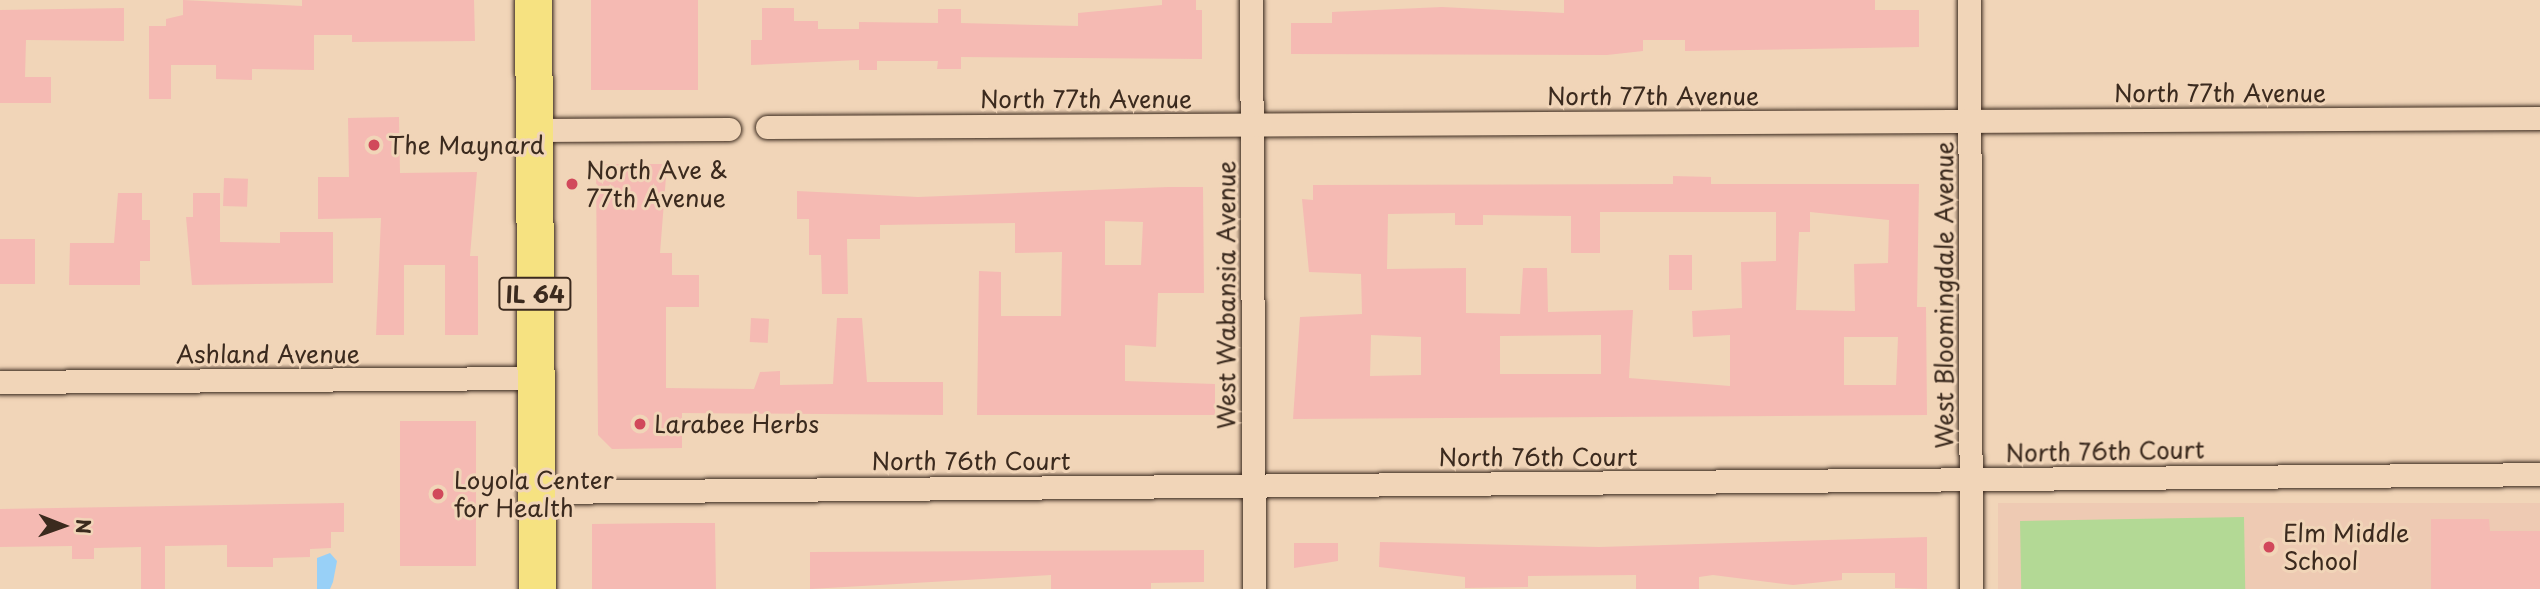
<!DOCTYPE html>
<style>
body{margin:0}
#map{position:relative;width:2540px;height:589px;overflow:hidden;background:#f1d5b8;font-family:"Playpen Sans",sans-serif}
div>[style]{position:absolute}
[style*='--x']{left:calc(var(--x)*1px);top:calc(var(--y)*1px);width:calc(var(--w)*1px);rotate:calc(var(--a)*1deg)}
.built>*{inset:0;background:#eecab3;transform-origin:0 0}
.green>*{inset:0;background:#b3d995;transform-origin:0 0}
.water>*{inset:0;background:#98d0f7}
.building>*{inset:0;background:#f5bab3;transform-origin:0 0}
.roads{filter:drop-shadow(0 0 2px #3b2a1e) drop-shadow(0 0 2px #3b2a1e)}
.street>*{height:23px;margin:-11.5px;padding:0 11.5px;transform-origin:11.5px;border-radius:11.5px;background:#f1d5b8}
.primary>*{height:37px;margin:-18.5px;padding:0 18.5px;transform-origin:18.5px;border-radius:18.5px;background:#f6e281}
.dots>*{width:19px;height:19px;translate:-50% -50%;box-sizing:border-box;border:4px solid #f1d5b8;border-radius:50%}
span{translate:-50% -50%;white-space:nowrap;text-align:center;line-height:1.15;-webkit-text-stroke:6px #f1d5b8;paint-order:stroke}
.shield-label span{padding:2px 5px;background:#f1d5b8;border:2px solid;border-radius:5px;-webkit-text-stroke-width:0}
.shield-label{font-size:23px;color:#3b2a1e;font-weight:700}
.street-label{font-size:24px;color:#3b2a1e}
.poi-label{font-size:24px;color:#3b2a1e}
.left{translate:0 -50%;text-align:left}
.north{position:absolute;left:28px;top:491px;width:70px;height:70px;-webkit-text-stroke:5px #f1d5b8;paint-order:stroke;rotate:91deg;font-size:19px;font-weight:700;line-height:28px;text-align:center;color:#3b2a1e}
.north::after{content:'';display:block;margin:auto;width:24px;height:32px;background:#3b2a1e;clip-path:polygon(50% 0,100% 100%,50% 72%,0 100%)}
</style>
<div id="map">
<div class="built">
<i style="left:2540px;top:503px;width:86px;height:542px;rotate:90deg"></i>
</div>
<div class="green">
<i style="left:2244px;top:517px;width:72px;height:224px;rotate:89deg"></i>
</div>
<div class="water">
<i style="clip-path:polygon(330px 553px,337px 561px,333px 582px,330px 589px,317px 589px,317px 558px)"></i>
</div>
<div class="building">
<i style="clip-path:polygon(183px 0,302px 6px,302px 0,474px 0,475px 41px,352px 42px,352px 35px,314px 35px,314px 70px,252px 69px,252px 80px,216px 79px,216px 65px,171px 65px,171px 99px,149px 99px,149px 26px,166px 26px,166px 19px,183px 15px)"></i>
<i style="left:591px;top:0;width:107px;height:90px"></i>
<i style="clip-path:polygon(1162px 0,1196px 0,1196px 10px,1202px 10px,1202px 59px,961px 57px,961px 69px,937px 69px,938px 61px,877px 61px,877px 70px,859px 70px,859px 60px,751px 65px,751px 40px,762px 40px,762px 8px,794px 8px,794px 21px,818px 21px,818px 29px,859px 29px,859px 22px,938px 23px,938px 9px,961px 9px,961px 23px,1078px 26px,1078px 13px,1162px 5px)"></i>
<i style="clip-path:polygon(1564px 0,1875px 0,1875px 10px,1919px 10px,1919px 47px,1685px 51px,1685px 40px,1643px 40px,1643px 51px,1607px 55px,1291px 54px,1291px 23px,1332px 23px,1332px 12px,1442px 7px,1564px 13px)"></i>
<i style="clip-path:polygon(124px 8px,124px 41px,26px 40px,25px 77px,51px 77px,51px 103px,0 103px,0 10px)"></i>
<i style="clip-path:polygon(399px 117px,400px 173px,477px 172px,470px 256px,478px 256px,478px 335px,445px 335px,445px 265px,404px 265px,404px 335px,376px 335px,381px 218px,318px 219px,318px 177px,349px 177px,348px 118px)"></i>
<i style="clip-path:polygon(596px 164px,667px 164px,660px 253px,672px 253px,672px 275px,699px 275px,699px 307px,666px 307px,666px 388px,754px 389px,760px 372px,780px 371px,780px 385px,833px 384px,837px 318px,862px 318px,867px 382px,943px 382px,943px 415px,682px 413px,682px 448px,612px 449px,598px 435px)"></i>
<i style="clip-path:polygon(evenodd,1673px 176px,1711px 177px,1711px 184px,1919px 184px,1917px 307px,1926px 307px,1927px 415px,1293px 419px,1300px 317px,1362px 314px,1361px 274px,1309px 272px,1302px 199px,1313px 200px,1313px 185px,1673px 184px,1673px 176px,1600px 212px,1776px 212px,1776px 261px,1741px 262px,1742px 308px,1692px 311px,1693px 337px,1730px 335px,1730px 386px,1629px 378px,1633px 310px,1548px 312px,1547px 268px,1523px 268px,1520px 314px,1466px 313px,1466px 268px,1387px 269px,1388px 214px,1455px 213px,1455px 225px,1483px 225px,1483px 215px,1571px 216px,1571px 253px,1600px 253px,1600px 212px,1673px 176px,1810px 212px,1889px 220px,1888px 263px,1854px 264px,1855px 311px,1796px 310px,1799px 232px,1810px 232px,1810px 212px,1673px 176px,1371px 335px,1421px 337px,1421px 375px,1370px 376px,1371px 335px,1673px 176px,1601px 335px,1601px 374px,1500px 374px,1500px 336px,1601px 335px,1673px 176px,1844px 337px,1898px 337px,1896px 385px,1844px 385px,1844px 337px)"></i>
<i style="left:224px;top:178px;width:24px;height:28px;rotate:2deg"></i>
<i style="clip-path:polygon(evenodd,1168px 187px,1203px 187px,1204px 293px,1158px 293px,1156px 347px,1125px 345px,1125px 381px,1215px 384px,1215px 415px,977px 415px,979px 271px,1001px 272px,1001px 316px,1061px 316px,1062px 252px,1015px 253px,1015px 223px,880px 225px,880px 239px,847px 239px,848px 294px,822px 294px,821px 255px,809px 255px,809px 219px,797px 219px,797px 191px,918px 197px,1168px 187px,1105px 221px,1143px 222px,1141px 265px,1105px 265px,1105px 221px)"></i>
<i style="clip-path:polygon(118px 193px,142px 193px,142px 220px,150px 220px,150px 261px,140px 261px,140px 285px,69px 285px,70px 243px,114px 243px)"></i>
<i style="clip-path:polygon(193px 193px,220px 193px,220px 242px,280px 243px,280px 232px,333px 232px,333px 283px,192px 285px,186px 217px,193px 217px)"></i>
<i style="left:0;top:239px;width:35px;height:45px"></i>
<i style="left:1669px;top:255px;width:23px;height:35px"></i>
<i style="left:751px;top:318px;width:18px;height:24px;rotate:3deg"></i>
<i style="left:400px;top:421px;width:76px;height:145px"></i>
<i style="clip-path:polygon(344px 503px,344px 532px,331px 532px,331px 548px,310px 549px,310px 557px,273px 558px,273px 567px,227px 567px,227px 545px,165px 546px,165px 589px,141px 589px,141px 547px,94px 548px,94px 559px,72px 559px,72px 546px,0 547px,0 509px)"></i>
<i style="clip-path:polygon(2431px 519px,2489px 519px,2490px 531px,2540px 531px,2540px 589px,2431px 589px)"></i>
<i style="clip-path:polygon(677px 523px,715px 523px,716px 589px,592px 589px,592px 524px)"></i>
<i style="clip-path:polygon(1927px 537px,1927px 589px,1895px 588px,1895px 573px,1842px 573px,1842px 580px,1793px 585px,1713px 575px,1699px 577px,1699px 589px,1636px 589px,1636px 575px,1528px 576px,1528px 587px,1465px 588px,1465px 577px,1379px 567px,1380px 542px,1599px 547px)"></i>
<i style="clip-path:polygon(1294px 543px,1338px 543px,1338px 561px,1294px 568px)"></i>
<i style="clip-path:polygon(1204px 550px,1204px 582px,1151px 583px,1151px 589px,1051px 589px,1051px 575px,810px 589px,810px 552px)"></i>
</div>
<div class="roads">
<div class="street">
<i style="--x:1251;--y:0;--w:589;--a:89.71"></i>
<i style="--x:1969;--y:0;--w:589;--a:89.81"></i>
<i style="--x:767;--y:127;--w:1773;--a:-0.29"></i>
<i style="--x:534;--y:130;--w:195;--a:-0.3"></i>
<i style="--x:0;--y:382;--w:536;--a:-0.43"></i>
<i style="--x:537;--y:492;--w:2003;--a:-0.51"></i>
</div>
<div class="primary">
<i style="--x:533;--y:0;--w:589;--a:89.61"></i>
</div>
</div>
<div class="dots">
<i style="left:374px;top:145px;background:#d1495b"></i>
<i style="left:572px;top:184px;background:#d1495b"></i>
<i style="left:640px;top:424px;background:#d1495b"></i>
<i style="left:438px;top:494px;background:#d1495b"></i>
<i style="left:2269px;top:547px;background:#d1495b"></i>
</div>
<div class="shield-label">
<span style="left:535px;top:294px">IL 64</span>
</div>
<div class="street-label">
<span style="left:2220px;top:93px">North 77th Avenue</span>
<span style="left:1653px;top:96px">North 77th Avenue</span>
<span style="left:1086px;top:99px">North 77th Avenue</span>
<span style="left:1226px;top:295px;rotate:-90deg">West Wabansia Avenue</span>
<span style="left:1944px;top:295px;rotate:-90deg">West Bloomingdale Avenue</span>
<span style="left:268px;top:354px">Ashland Avenue</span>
<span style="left:2105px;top:451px;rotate:-1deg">North 76th Court</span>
<span style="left:1538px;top:457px">North 76th Court</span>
<span style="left:971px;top:461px">North 76th Court</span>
</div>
<div class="poi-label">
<span class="left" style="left:388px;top:145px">The Maynard</span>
<span class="left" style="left:586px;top:184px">North Ave &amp;<br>77th Avenue</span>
<span class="left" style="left:654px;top:424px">Larabee Herbs</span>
<span class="left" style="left:454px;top:494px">Loyola Center<br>for Health</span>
<span class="left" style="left:2283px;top:547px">Elm Middle<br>School</span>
</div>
<div class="north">N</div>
</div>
